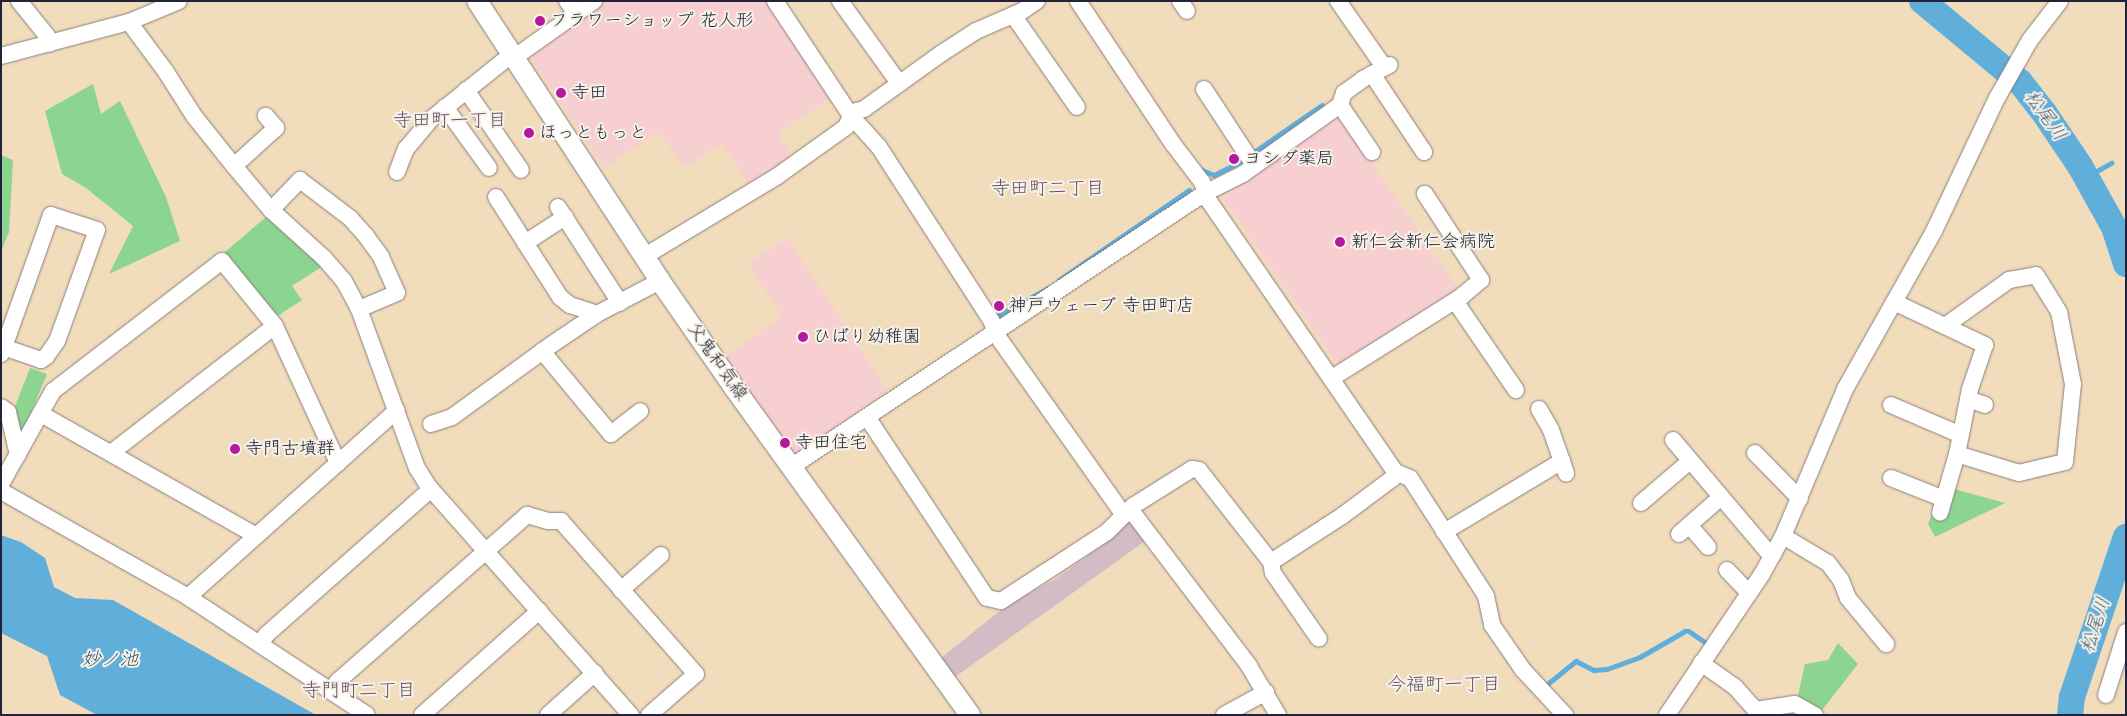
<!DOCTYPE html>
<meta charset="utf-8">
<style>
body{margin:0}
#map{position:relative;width:2127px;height:716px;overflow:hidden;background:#f1dcbc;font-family:"Comic Neue","Klee One",sans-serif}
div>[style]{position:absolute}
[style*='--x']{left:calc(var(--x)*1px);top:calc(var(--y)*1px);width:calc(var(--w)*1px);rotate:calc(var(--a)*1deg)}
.built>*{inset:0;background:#f7cfd1}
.industrial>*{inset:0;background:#d2bdc6}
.green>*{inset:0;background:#8cd591}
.water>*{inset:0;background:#60aeda}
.stream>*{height:4.5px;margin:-2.25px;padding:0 2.25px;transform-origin:2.25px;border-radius:2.25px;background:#60aeda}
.river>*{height:26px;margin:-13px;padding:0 13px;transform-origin:13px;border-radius:13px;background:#60aeda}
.roads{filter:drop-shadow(0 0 1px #8a7f7c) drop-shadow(0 0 1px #8a7f7c)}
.minor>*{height:16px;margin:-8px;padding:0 8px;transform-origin:8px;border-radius:8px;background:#fff}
.major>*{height:20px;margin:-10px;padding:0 10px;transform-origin:10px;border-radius:10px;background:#fff}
.dots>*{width:14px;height:14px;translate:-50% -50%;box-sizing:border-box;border:2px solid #f7f3e8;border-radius:50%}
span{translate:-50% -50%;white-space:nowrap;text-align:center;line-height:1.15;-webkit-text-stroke:4px #f7f3e8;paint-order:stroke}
.poi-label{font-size:18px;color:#22223b}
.left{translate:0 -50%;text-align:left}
.street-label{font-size:18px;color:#22223b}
.water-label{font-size:19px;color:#385373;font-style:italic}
.neighbourhood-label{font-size:19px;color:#69546c}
.frame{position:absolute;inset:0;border:2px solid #22223b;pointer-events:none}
</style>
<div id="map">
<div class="built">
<i style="clip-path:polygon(609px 1px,771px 1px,834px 96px,778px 133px,794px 160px,752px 187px,721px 144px,684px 168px,658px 132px,604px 168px,533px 61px,535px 54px)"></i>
<i style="clip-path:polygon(1336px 117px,1341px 118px,1458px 288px,1338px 365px,1221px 195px,1242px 183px)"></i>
<i style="clip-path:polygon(787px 237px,888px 391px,798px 453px,792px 451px,724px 358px,782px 316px,748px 264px)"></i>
</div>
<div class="industrial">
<i style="clip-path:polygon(1132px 518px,1148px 539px,955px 677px,941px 658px,1006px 606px,1055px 579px,1106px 543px)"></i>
</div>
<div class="green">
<i style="clip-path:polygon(93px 84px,101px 114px,120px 101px,166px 197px,180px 241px,109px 274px,133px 226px,86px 188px,62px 174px,45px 111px)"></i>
<i style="clip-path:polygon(1px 155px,13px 160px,9px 232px,1px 252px)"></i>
<i style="clip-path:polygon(266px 217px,323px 266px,292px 286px,302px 300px,276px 317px,224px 253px)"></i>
<i style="clip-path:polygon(30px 368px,47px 374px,26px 425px,21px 431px,14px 409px)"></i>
<i style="clip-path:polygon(1954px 489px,2005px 503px,1935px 537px,1928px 524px,1932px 514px,1945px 518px)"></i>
<i style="clip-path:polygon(1838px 643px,1858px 664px,1819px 714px,1797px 700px,1805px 664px,1828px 660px)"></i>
</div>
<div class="water">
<i style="clip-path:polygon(1px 535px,21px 542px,45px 558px,54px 587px,75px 598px,113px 600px,316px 715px,97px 715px,60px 695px,47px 656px,1px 633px)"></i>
</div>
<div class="stream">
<i style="--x:1251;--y:154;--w:86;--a:-34.6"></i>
<i style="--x:1200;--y:169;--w:15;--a:23"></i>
<i style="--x:1214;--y:175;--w:35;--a:-27"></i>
<i style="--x:2086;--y:177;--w:29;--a:-29"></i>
<i style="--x:1059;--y:280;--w:158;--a:-34.7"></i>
<i style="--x:994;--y:318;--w:62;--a:-29.1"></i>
<i style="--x:1545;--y:686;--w:40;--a:-39"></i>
<i style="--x:1576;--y:661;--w:20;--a:27"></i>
<i style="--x:1594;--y:670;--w:13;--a:-4"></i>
<i style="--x:1607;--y:669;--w:35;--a:-20"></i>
<i style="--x:1640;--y:657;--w:52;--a:-30"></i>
<i style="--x:1685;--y:631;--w:4;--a:0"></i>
<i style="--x:1689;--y:631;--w:21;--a:35"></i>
</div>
<div class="river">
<i style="--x:1922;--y:1;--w:127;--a:39.6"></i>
<i style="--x:2020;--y:82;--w:41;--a:52"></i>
<i style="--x:2045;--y:114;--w:63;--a:56.1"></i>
<i style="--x:2080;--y:166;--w:70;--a:60.9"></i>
<i style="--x:2114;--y:227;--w:39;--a:72"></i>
<i style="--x:2070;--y:715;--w:18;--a:-84"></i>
<i style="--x:2072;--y:697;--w:169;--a:-71.4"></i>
</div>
<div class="roads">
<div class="minor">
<i style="--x:19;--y:1;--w:45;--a:51.3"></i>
<i style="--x:47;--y:36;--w:8;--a:67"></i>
<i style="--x:567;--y:1;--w:16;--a:55"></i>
<i style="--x:775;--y:1;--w:138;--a:56.5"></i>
<i style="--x:851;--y:116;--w:42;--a:47.9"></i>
<i style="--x:879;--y:147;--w:208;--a:57.1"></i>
<i style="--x:992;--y:322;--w:11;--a:75"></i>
<i style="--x:995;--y:333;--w:223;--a:54.7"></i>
<i style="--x:840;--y:1;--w:101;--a:54.3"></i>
<i style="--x:1078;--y:1;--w:172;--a:56.4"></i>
<i style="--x:1173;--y:144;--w:48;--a:52.7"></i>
<i style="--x:1202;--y:182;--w:20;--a:70"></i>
<i style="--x:1209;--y:201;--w:329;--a:55.5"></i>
<i style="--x:1395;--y:472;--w:16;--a:22"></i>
<i style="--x:1410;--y:478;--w:140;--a:57.2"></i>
<i style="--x:1486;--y:596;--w:30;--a:78"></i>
<i style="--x:1492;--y:625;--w:55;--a:55.4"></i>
<i style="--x:1523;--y:670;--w:62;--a:47"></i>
<i style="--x:1180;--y:1;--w:12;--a:55"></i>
<i style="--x:1338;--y:1;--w:80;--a:55.1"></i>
<i style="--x:1013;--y:15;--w:112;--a:55.2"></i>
<i style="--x:129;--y:22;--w:62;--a:53.5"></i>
<i style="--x:166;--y:72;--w:52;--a:57.5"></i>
<i style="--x:194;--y:116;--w:64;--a:51.3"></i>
<i style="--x:234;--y:166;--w:57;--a:49.9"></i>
<i style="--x:271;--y:210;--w:72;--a:42.2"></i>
<i style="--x:324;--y:258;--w:30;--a:49"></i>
<i style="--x:344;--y:281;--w:32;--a:62"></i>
<i style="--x:359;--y:309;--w:169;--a:70"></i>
<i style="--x:417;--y:468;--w:22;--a:58"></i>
<i style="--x:429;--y:487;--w:305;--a:48.5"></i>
<i style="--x:1;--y:56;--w:132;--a:-14.9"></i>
<i style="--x:129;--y:22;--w:54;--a:-22.8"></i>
<i style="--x:1372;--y:74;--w:94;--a:56.3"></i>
<i style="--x:1204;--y:89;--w:91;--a:56.7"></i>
<i style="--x:466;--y:90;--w:97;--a:55.5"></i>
<i style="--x:1340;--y:105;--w:57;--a:55.8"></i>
<i style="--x:445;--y:107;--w:75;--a:54.2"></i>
<i style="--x:234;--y:166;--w:57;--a:-42.1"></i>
<i style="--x:276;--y:128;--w:16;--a:-130"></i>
<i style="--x:397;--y:172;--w:25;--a:-69"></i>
<i style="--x:406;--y:149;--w:38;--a:-50"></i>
<i style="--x:430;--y:120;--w:99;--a:-38.8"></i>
<i style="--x:507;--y:58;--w:8;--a:-7"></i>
<i style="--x:515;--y:57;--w:97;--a:-35.3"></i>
<i style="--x:496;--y:197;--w:119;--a:57.4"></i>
<i style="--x:560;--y:297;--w:13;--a:39"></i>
<i style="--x:570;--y:305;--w:28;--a:18"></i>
<i style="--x:558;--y:207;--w:114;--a:57.1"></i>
<i style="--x:271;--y:210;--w:42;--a:-46"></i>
<i style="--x:300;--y:180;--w:63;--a:37.2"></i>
<i style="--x:350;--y:218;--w:24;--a:48"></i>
<i style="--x:366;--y:236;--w:26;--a:54"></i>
<i style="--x:381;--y:257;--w:39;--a:66"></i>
<i style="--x:397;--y:293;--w:41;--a:157.2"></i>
<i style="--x:525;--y:243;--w:48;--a:-33"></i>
<i style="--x:645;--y:256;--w:153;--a:-31.1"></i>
<i style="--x:776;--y:177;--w:86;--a:-35.5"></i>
<i style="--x:846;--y:127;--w:12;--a:-66"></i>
<i style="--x:851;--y:116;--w:8;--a:-40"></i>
<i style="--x:857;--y:111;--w:7;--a:-16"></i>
<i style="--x:864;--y:109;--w:96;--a:-35.7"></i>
<i style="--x:942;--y:53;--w:40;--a:-32.9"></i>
<i style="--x:976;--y:31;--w:50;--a:-23.5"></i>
<i style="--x:1022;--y:11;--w:18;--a:-34"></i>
<i style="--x:1455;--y:301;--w:108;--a:55.6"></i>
<i style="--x:1894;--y:302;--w:101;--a:25.3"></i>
<i style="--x:1985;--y:345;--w:46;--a:108.8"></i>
<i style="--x:1970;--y:389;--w:66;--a:101.3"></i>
<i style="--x:1957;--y:454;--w:61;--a:106.1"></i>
<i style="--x:1945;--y:326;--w:79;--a:-35.7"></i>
<i style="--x:2009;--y:280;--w:27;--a:-10"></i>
<i style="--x:2036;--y:275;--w:44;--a:58.1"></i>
<i style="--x:2059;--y:312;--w:73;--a:79"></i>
<i style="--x:2073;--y:384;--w:78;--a:95.9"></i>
<i style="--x:2065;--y:462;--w:47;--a:166.6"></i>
<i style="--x:2019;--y:473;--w:65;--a:-163"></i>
<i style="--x:542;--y:351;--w:108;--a:50.3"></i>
<i style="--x:611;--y:434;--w:37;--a:-38"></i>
<i style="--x:1;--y:354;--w:8;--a:-67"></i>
<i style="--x:4;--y:347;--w:140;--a:-70.4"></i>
<i style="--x:51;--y:215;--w:48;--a:18.1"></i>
<i style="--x:97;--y:230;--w:118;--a:109.8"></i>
<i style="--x:57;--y:341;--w:19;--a:125"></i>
<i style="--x:46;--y:357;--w:6;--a:149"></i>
<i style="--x:41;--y:360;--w:39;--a:-161"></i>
<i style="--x:1332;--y:378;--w:154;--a:-32.2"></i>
<i style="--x:1462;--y:296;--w:25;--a:-40"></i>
<i style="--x:1481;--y:280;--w:103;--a:-123.1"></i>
<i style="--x:1968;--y:399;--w:18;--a:19"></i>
<i style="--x:1891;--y:405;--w:76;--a:23.2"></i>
<i style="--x:1;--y:407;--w:9;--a:36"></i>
<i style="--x:8;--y:412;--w:44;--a:76.9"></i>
<i style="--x:1539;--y:409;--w:24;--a:60"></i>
<i style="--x:1551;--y:430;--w:46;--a:70.8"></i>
<i style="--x:41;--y:414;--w:246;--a:29.5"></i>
<i style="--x:867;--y:417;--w:217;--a:56.5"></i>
<i style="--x:987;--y:598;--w:14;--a:12"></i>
<i style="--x:1001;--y:601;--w:126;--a:-33.1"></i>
<i style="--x:1107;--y:532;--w:37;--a:-45"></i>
<i style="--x:1133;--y:506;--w:70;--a:-32.1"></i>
<i style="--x:1192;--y:469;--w:7;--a:8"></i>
<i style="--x:1199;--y:470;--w:117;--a:52"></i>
<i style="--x:1271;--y:562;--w:85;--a:-32.9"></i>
<i style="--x:1342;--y:516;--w:64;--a:-36.7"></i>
<i style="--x:1393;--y:478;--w:6;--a:-72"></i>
<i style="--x:431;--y:424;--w:22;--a:-18"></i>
<i style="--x:452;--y:417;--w:122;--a:-36"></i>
<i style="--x:551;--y:345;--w:55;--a:-34"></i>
<i style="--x:597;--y:314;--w:71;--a:-27.6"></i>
<i style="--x:1673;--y:440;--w:145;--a:49.7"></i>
<i style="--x:1767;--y:551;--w:7;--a:27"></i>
<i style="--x:111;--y:453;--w:207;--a:-37.8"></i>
<i style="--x:1755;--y:453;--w:64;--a:45.6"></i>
<i style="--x:791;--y:467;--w:499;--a:-33.5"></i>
<i style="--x:1207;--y:192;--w:40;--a:-26.6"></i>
<i style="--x:1243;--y:174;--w:119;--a:-35.4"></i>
<i style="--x:1340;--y:105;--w:13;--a:-72"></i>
<i style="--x:1344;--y:93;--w:24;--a:-36"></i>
<i style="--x:1363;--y:79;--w:30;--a:-28"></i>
<i style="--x:1891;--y:478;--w:57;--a:21.6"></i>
<i style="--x:1;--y:484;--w:107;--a:-60.8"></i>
<i style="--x:53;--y:391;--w:213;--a:-37.6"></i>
<i style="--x:222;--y:261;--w:84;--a:50.8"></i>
<i style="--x:275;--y:326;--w:151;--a:65.3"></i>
<i style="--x:1;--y:491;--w:215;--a:29.5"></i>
<i style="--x:188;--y:597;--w:214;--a:33.4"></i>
<i style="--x:1641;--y:503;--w:65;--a:-40.6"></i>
<i style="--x:1130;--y:509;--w:197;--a:52.8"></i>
<i style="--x:1249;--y:666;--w:57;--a:59.4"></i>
<i style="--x:1689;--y:525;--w:29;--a:49"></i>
<i style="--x:1444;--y:532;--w:138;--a:-31"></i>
<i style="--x:1679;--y:534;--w:56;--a:-41.4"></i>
<i style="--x:1783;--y:536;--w:52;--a:31"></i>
<i style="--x:1828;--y:563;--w:21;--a:53"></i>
<i style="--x:1841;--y:580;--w:19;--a:69"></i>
<i style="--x:1848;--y:598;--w:60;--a:50.4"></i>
<i style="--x:1271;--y:562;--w:11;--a:80"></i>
<i style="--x:1273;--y:573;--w:80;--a:55.1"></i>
<i style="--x:1727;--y:570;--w:30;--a:46"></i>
<i style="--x:621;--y:590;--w:53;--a:-41.2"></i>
<i style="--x:188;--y:597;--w:280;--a:-41.8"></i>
<i style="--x:261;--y:644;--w:10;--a:-61"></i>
<i style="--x:266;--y:635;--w:220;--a:-41.5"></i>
<i style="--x:1701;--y:663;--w:42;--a:35.2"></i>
<i style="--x:1735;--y:687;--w:31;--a:48"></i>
<i style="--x:1756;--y:710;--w:39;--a:-9"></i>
<i style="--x:1795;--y:704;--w:23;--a:29"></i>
<i style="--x:331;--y:691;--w:12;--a:-55"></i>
<i style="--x:338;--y:681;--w:252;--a:-41.3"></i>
<i style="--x:527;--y:515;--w:22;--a:16"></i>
<i style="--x:548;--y:521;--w:13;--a:0"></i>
<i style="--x:561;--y:521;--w:204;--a:48.6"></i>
<i style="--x:696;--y:674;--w:62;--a:138.9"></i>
<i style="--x:2106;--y:695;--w:66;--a:-72.4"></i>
<i style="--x:422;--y:715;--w:157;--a:-41.6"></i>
<i style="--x:548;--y:715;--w:63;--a:-41.8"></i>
<i style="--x:1224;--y:715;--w:48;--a:-28.7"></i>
<i style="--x:1667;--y:715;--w:170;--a:-56"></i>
<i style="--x:1762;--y:574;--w:43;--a:-61.1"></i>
<i style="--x:1783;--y:536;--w:160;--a:-67.1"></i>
<i style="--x:1845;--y:389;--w:181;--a:-60.6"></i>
<i style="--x:1934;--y:231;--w:147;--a:-64.7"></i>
<i style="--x:1997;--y:98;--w:67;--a:-60.4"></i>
<i style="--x:2030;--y:40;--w:49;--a:-52.4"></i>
</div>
<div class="major">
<i style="--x:477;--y:1;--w:334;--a:56.8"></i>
<i style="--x:660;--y:281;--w:131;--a:55.2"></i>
<i style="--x:735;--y:389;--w:402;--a:54.2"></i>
</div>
</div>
<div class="dots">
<i style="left:540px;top:21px;background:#b5179e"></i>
<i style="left:561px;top:93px;background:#b5179e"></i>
<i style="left:529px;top:133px;background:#b5179e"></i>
<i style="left:1234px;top:159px;background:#b5179e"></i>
<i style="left:1340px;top:242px;background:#b5179e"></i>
<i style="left:999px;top:306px;background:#b5179e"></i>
<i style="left:803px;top:337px;background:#b5179e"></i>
<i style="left:785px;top:443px;background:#b5179e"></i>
<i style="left:235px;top:449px;background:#b5179e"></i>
</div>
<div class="poi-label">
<span class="left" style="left:550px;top:21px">フラワーショップ 花人形</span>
<span class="left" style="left:571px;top:93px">寺田</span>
<span class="left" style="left:539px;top:133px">ほっともっと</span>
<span class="left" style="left:1244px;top:159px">ヨシダ薬局</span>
<span class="left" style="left:1351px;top:242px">新仁会新仁会病院</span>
<span class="left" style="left:1009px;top:306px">神戸ウェーブ 寺田町店</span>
<span class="left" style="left:813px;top:337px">ひばり幼稚園</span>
<span class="left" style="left:795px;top:443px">寺田住宅</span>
<span class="left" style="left:245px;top:449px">寺門古墳群</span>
</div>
<div class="street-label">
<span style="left:717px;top:362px;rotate:55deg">父鬼和気線</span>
</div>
<div class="water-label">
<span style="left:2045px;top:116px;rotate:54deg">松尾川</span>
<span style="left:2096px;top:625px;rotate:-72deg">松尾川</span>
<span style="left:110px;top:660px">妙ノ池</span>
</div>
<div class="neighbourhood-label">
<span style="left:450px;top:121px">寺田町一丁目</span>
<span style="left:1048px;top:189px">寺田町二丁目</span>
<span style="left:1444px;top:685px">今福町一丁目</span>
<span style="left:359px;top:691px">寺門町二丁目</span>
</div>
<div class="frame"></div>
</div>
